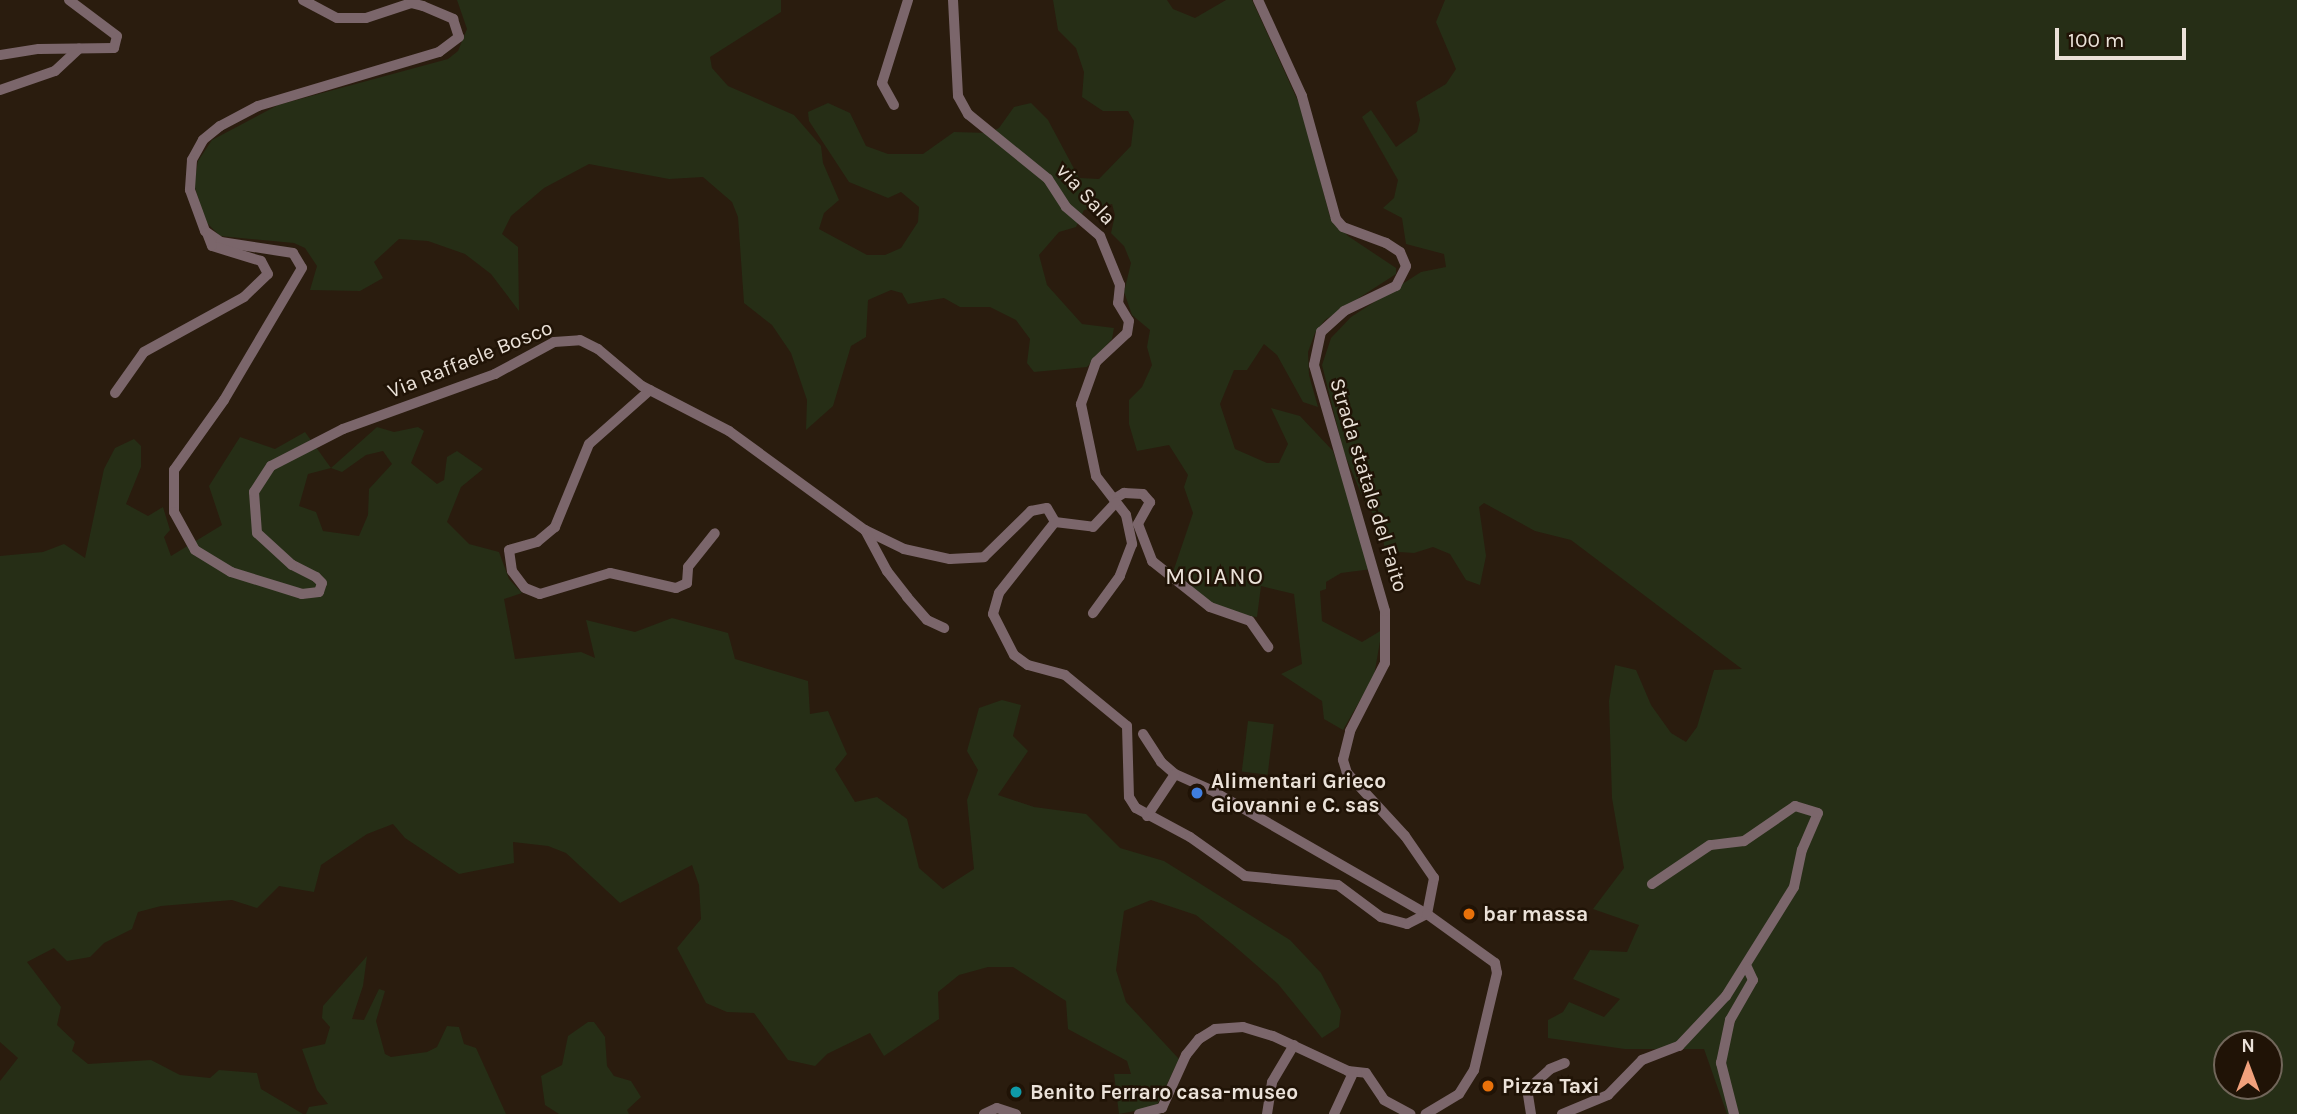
<!DOCTYPE html>
<style>
body{margin:0}
#map{position:relative;width:2297px;height:1114px;overflow:hidden;background:#2a1c0e;font-family:Karla,sans-serif}
div>[style]{position:absolute}
[style*='--x']{left:calc(var(--x)*1px);top:calc(var(--y)*1px);width:calc(var(--w)*1px);rotate:calc(var(--a)*1deg)}
.green>*{inset:0;background:#262e16;transform-origin:0 0}
.minor>*{height:10px;margin:-5px;padding:0 5px;transform-origin:5px;border-radius:5px;background:#7b666b}
.dots>*{width:19px;height:19px;translate:-50% -50%;box-sizing:border-box;border:4px solid #201306;border-radius:50%}
span{translate:-50% -50%;white-space:nowrap;text-align:center;line-height:1.15;-webkit-text-stroke:5px #201306;paint-order:stroke}
.street-label{font-size:21px;color:#ebe2d9}
.poi-label{font-size:21px;color:#ebe2d9;font-weight:700}
.left{translate:0 -50%;text-align:left}
.quarter-label{font-size:24px;color:#ebe2d9;letter-spacing:2px}
.north{position:absolute;left:2213px;top:1030px;width:70px;height:70px;box-sizing:border-box;background:#201306;border:2px solid #71665a;border-radius:50%;rotate:0deg;font-size:19px;font-weight:700;line-height:28px;text-align:center;color:#ebe2d9}
.north::after{content:'';display:block;margin:auto;width:24px;height:32px;background:#f1a17c;clip-path:polygon(50% 0,100% 100%,50% 72%,0 100%)}
.scale{position:absolute;left:2055px;top:28px;width:131px;height:32px;box-sizing:border-box;border:4px solid #ebe2d9;border-top:0;padding-left:9px;font-size:21px;line-height:24px;white-space:nowrap;color:#ebe2d9;-webkit-text-stroke:5px #201306;paint-order:stroke}
</style>
<div id="map">
<div class="green">
<i style="clip-path:polygon(457px 0,781px 0,781px 12px,710px 57px,712px 68px,728px 86px,794px 115px,821px 146px,823px 163px,839px 200px,824px 213px,819px 229px,867px 255px,885px 255px,901px 248px,918px 222px,919px 207px,901px 192px,888px 198px,849px 182px,809px 121px,808px 112px,828px 103px,850px 113px,866px 146px,888px 154px,923px 154px,954px 132px,989px 133px,999px 128px,1014px 107px,1031px 103px,1048px 120px,1079px 178px,1099px 179px,1131px 146px,1134px 121px,1128px 111px,1103px 111px,1082px 97px,1084px 72px,1076px 48px,1058px 30px,1053px 0,1167px 0,1173px 9px,1195px 18px,1226px 0,1252px 0,1302px 110px,1330px 217px,1348px 236px,1396px 268px,1396px 274px,1325px 320px,1315px 333px,1308px 352px,1309px 375px,1318px 407px,1303px 402px,1277px 355px,1264px 344px,1247px 370px,1234px 370px,1220px 404px,1235px 449px,1267px 463px,1279px 463px,1288px 444px,1271px 408px,1300px 416px,1333px 451px,1372px 569px,1341px 573px,1326px 582px,1326px 589px,1320px 591px,1322px 621px,1362px 642px,1382px 630px,1374px 676px,1343px 730px,1324px 719px,1322px 701px,1281px 674px,1302px 664px,1294px 594px,1261px 586px,1257px 617px,1222px 613px,1172px 575px,1193px 513px,1184px 487px,1188px 475px,1169px 445px,1137px 451px,1129px 424px,1129px 400px,1142px 387px,1152px 365px,1147px 347px,1150px 330px,1132px 315px,1124px 292px,1131px 263px,1124px 246px,1111px 233px,1115px 215px,1112px 204px,1084px 210px,1076px 227px,1059px 232px,1039px 255px,1047px 285px,1082px 324px,1114px 328px,1112px 339px,1087px 367px,1034px 372px,1027px 363px,1030px 339px,1016px 320px,990px 307px,960px 307px,944px 298px,908px 304px,902px 293px,891px 290px,868px 300px,866px 337px,851px 346px,833px 406px,806px 430px,807px 400px,791px 353px,772px 325px,744px 303px,738px 217px,732px 202px,703px 177px,669px 179px,589px 164px,544px 188px,511px 216px,502px 234px,518px 247px,519px 311px,491px 274px,465px 254px,428px 241px,399px 239px,374px 262px,383px 278px,360px 291px,310px 290px,317px 266px,305px 248px,294px 243px,220px 236px,206px 222px,194px 185px,198px 161px,212px 140px,278px 105px,448px 59px,458px 51px,467px 29px)"></i>
<i style="clip-path:polygon(evenodd,1445px 0,2297px 0,2297px 1114px,1727px 1114px,1704px 1049px,1625px 1049px,1548px 1038px,1548px 1020px,1563px 1012px,1569px 1002px,1604px 1017px,1620px 999px,1573px 979px,1590px 950px,1627px 952px,1639px 925px,1593px 909px,1624px 868px,1612px 798px,1609px 701px,1615px 665px,1636px 670px,1651px 705px,1671px 733px,1686px 742px,1697px 727px,1714px 670px,1742px 669px,1571px 540px,1535px 531px,1484px 503px,1479px 507px,1486px 556px,1480px 585px,1466px 580px,1450px 554px,1433px 547px,1414px 553px,1385px 551px,1381px 526px,1364px 500px,1344px 453px,1322px 365px,1331px 338px,1351px 317px,1421px 272px,1446px 267px,1444px 254px,1406px 244px,1402px 218px,1383px 208px,1394px 198px,1398px 180px,1362px 117px,1371px 110px,1396px 147px,1417px 132px,1420px 120px,1416px 102px,1446px 84px,1456px 69px,1436px 22px,1445px 0,2227px 1044px,2269px 1044px,2269px 1086px,2227px 1086px,2227px 1044px)"></i>
<i style="clip-path:polygon(evenodd,377px 427px,394px 432px,418px 427px,424px 431px,411px 463px,437px 484px,444px 480px,447px 457px,457px 451px,483px 469px,461px 487px,447px 522px,469px 544px,499px 552px,509px 579px,522px 593px,504px 599px,515px 659px,581px 652px,595px 658px,586px 620px,635px 632px,672px 618px,728px 633px,735px 659px,808px 681px,810px 714px,828px 711px,847px 754px,835px 769px,855px 802px,877px 797px,907px 819px,919px 868px,943px 889px,974px 869px,967px 800px,978px 770px,967px 751px,979px 708px,1002px 700px,1021px 705px,1013px 736px,1028px 751px,998px 795px,1034px 807px,1086px 814px,1120px 848px,1164px 861px,1290px 940px,1321px 973px,1341px 1011px,1339px 1027px,1322px 1038px,1278px 984px,1231px 943px,1196px 915px,1151px 900px,1124px 911px,1116px 970px,1126px 1002px,1179px 1059px,1156px 1107px,1119px 1114px,1114px 1074px,1131px 1074px,1127px 1061px,1068px 1029px,1066px 1001px,1013px 967px,988px 967px,959px 975px,938px 992px,939px 1019px,884px 1056px,870px 1033px,827px 1054px,815px 1066px,788px 1060px,754px 1013px,727px 1012px,706px 1003px,677px 948px,701px 919px,699px 885px,692px 865px,620px 903px,566px 853px,548px 846px,513px 842px,514px 863px,459px 874px,405px 838px,393px 824px,367px 834px,321px 865px,314px 892px,279px 886px,257px 908px,232px 900px,161px 906px,138px 912px,132px 929px,104px 943px,90px 957px,67px 961px,54px 948px,27px 962px,61px 1007px,57px 1025px,75px 1042px,72px 1051px,88px 1064px,151px 1060px,180px 1075px,210px 1078px,219px 1070px,257px 1073px,261px 1089px,303px 1114px,0 1114px,0 1081px,18px 1058px,0 1042px,0 556px,43px 552px,64px 544px,85px 558px,104px 469px,115px 448px,134px 439px,141px 446px,141px 467px,126px 504px,148px 516px,163px 507px,170px 530px,164px 537px,171px 556px,222px 525px,209px 486px,240px 437px,275px 449px,305px 432px,331px 468px,377px 427px,383px 451px,392px 464px,369px 489px,368px 515px,359px 536px,323px 531px,316px 512px,299px 506px,308px 474px,331px 468px,342px 472px,366px 455px,383px 451px)"></i>
<i style="left:1248px;top:721px;width:26px;height:51px;rotate:7deg"></i>
<i style="clip-path:polygon(367px 956px,363px 986px,352px 1019px,364px 1020px,379px 989px,385px 991px,376px 1021px,385px 1054px,391px 1057px,427px 1052px,437px 1047px,447px 1026px,459px 1027px,464px 1044px,476px 1048px,506px 1114px,306px 1114px,309px 1107px,328px 1104px,317px 1090px,302px 1049px,325px 1044px,330px 1027px,322px 1018px,323px 1006px)"></i>
<i style="clip-path:polygon(588px 1022px,594px 1022px,605px 1037px,607px 1066px,614px 1076px,631px 1081px,641px 1097px,627px 1110px,629px 1114px,559px 1114px,545px 1105px,541px 1076px,562px 1065px,568px 1036px)"></i>
</div>
<div class="minor">
<i style="--x:303;--y:0;--w:38;--a:28"></i>
<i style="--x:337;--y:18;--w:29;--a:0"></i>
<i style="--x:366;--y:18;--w:47;--a:-18.4"></i>
<i style="--x:411;--y:3;--w:12;--a:14"></i>
<i style="--x:423;--y:6;--w:33;--a:23"></i>
<i style="--x:453;--y:19;--w:19;--a:72"></i>
<i style="--x:459;--y:37;--w:25;--a:143"></i>
<i style="--x:439;--y:52;--w:189;--a:163.4"></i>
<i style="--x:258;--y:106;--w:43;--a:152.2"></i>
<i style="--x:220;--y:126;--w:22;--a:141"></i>
<i style="--x:203;--y:140;--w:23;--a:119"></i>
<i style="--x:192;--y:160;--w:30;--a:94"></i>
<i style="--x:190;--y:190;--w:44;--a:69.9"></i>
<i style="--x:205;--y:231;--w:19;--a:35"></i>
<i style="--x:221;--y:242;--w:73;--a:8.7"></i>
<i style="--x:293;--y:253;--w:17;--a:59"></i>
<i style="--x:302;--y:268;--w:153;--a:120.6"></i>
<i style="--x:224;--y:400;--w:86;--a:125.5"></i>
<i style="--x:174;--y:470;--w:42;--a:90"></i>
<i style="--x:174;--y:512;--w:43;--a:61.1"></i>
<i style="--x:195;--y:550;--w:42;--a:31.4"></i>
<i style="--x:231;--y:572;--w:74;--a:17.2"></i>
<i style="--x:302;--y:594;--w:17;--a:-7"></i>
<i style="--x:319;--y:592;--w:9;--a:-72"></i>
<i style="--x:322;--y:583;--w:8;--a:-135"></i>
<i style="--x:316;--y:577;--w:27;--a:-153"></i>
<i style="--x:292;--y:565;--w:47;--a:-137.6"></i>
<i style="--x:257;--y:533;--w:41;--a:-94.2"></i>
<i style="--x:254;--y:492;--w:31;--a:-57"></i>
<i style="--x:271;--y:466;--w:81;--a:-27.2"></i>
<i style="--x:343;--y:429;--w:162;--a:-19.9"></i>
<i style="--x:495;--y:374;--w:67;--a:-28.5"></i>
<i style="--x:554;--y:342;--w:26;--a:-4"></i>
<i style="--x:580;--y:340;--w:20;--a:27"></i>
<i style="--x:598;--y:349;--w:57;--a:40.1"></i>
<i style="--x:642;--y:386;--w:98;--a:27.3"></i>
<i style="--x:729;--y:431;--w:168;--a:36.1"></i>
<i style="--x:865;--y:530;--w:43;--a:26"></i>
<i style="--x:904;--y:549;--w:47;--a:12.3"></i>
<i style="--x:950;--y:559;--w:34;--a:-3"></i>
<i style="--x:984;--y:557;--w:66;--a:-44.4"></i>
<i style="--x:1031;--y:511;--w:16;--a:-11"></i>
<i style="--x:1047;--y:508;--w:16;--a:60"></i>
<i style="--x:1055;--y:522;--w:90;--a:128.3"></i>
<i style="--x:999;--y:593;--w:22;--a:106"></i>
<i style="--x:993;--y:614;--w:46;--a:62.9"></i>
<i style="--x:1014;--y:655;--w:17;--a:36"></i>
<i style="--x:1028;--y:665;--w:38;--a:15"></i>
<i style="--x:1065;--y:675;--w:80;--a:39.4"></i>
<i style="--x:1127;--y:726;--w:71;--a:88.4"></i>
<i style="--x:1129;--y:797;--w:13;--a:58"></i>
<i style="--x:1136;--y:808;--w:61;--a:28.2"></i>
<i style="--x:1190;--y:837;--w:67;--a:35.3"></i>
<i style="--x:1245;--y:876;--w:93;--a:5.5"></i>
<i style="--x:1338;--y:885;--w:54;--a:36.7"></i>
<i style="--x:1381;--y:917;--w:27;--a:15"></i>
<i style="--x:1407;--y:924;--w:22;--a:-27"></i>
<i style="--x:1427;--y:914;--w:37;--a:-79"></i>
<i style="--x:1434;--y:878;--w:51;--a:-124.6"></i>
<i style="--x:1405;--y:836;--w:86;--a:-132.6"></i>
<i style="--x:1347;--y:773;--w:14;--a:-107"></i>
<i style="--x:1343;--y:760;--w:30;--a:-76"></i>
<i style="--x:1350;--y:731;--w:76;--a:-62.8"></i>
<i style="--x:1385;--y:663;--w:52;--a:-90"></i>
<i style="--x:1385;--y:611;--w:256;--a:-106.1"></i>
<i style="--x:1314;--y:365;--w:34;--a:-78"></i>
<i style="--x:1321;--y:332;--w:31;--a:-42"></i>
<i style="--x:1344;--y:311;--w:58;--a:-25.7"></i>
<i style="--x:1396;--y:286;--w:22;--a:-63"></i>
<i style="--x:1406;--y:266;--w:15;--a:-113"></i>
<i style="--x:1400;--y:252;--w:17;--a:-147"></i>
<i style="--x:1386;--y:243;--w:46;--a:-159.6"></i>
<i style="--x:1343;--y:227;--w:11;--a:-131"></i>
<i style="--x:1336;--y:219;--w:128;--a:-105.5"></i>
<i style="--x:1302;--y:96;--w:106;--a:-114.6"></i>
<i style="--x:953;--y:0;--w:96;--a:87"></i>
<i style="--x:958;--y:96;--w:21;--a:61"></i>
<i style="--x:968;--y:114;--w:103;--a:39.1"></i>
<i style="--x:1048;--y:179;--w:33;--a:57"></i>
<i style="--x:1066;--y:207;--w:45;--a:40.5"></i>
<i style="--x:1100;--y:236;--w:53;--a:67.8"></i>
<i style="--x:1120;--y:285;--w:18;--a:96"></i>
<i style="--x:1118;--y:303;--w:21;--a:59"></i>
<i style="--x:1129;--y:321;--w:12;--a:99"></i>
<i style="--x:1127;--y:333;--w:42;--a:136.9"></i>
<i style="--x:1096;--y:362;--w:45;--a:109.7"></i>
<i style="--x:1081;--y:404;--w:74;--a:78.2"></i>
<i style="--x:1096;--y:476;--w:49;--a:52.4"></i>
<i style="--x:1126;--y:515;--w:30;--a:78"></i>
<i style="--x:1132;--y:544;--w:34;--a:111"></i>
<i style="--x:1120;--y:576;--w:46;--a:126.1"></i>
<i style="--x:0;--y:55;--w:39;--a:-9"></i>
<i style="--x:39;--y:49;--w:75;--a:-0.8"></i>
<i style="--x:114;--y:48;--w:12;--a:-76"></i>
<i style="--x:117;--y:36;--w:60;--a:-143.1"></i>
<i style="--x:0;--y:90;--w:58;--a:-19.1"></i>
<i style="--x:55;--y:71;--w:33;--a:-43"></i>
<i style="--x:894;--y:105;--w:25;--a:-119"></i>
<i style="--x:882;--y:83;--w:87;--a:-72.6"></i>
<i style="--x:650;--y:390;--w:81;--a:138.5"></i>
<i style="--x:589;--y:444;--w:90;--a:112.3"></i>
<i style="--x:555;--y:527;--w:23;--a:140"></i>
<i style="--x:537;--y:542;--w:29;--a:164"></i>
<i style="--x:509;--y:550;--w:21;--a:82"></i>
<i style="--x:512;--y:571;--w:21;--a:53"></i>
<i style="--x:525;--y:588;--w:16;--a:22"></i>
<i style="--x:540;--y:594;--w:73;--a:-16.7"></i>
<i style="--x:610;--y:573;--w:68;--a:12.8"></i>
<i style="--x:676;--y:588;--w:12;--a:-24"></i>
<i style="--x:687;--y:583;--w:16;--a:-86"></i>
<i style="--x:688;--y:567;--w:43;--a:-51.5"></i>
<i style="--x:115;--y:393;--w:50;--a:-54.7"></i>
<i style="--x:144;--y:352;--w:114;--a:-28.8"></i>
<i style="--x:244;--y:297;--w:33;--a:-44"></i>
<i style="--x:268;--y:274;--w:15;--a:-118"></i>
<i style="--x:261;--y:261;--w:51;--a:-163"></i>
<i style="--x:212;--y:246;--w:14;--a:-111"></i>
<i style="--x:1114;--y:499;--w:12;--a:-31"></i>
<i style="--x:1124;--y:493;--w:19;--a:3"></i>
<i style="--x:1143;--y:494;--w:11;--a:49"></i>
<i style="--x:1150;--y:502;--w:25;--a:119"></i>
<i style="--x:1138;--y:524;--w:40;--a:69"></i>
<i style="--x:1152;--y:561;--w:74;--a:38.4"></i>
<i style="--x:1210;--y:607;--w:42;--a:19.3"></i>
<i style="--x:1250;--y:621;--w:32;--a:55"></i>
<i style="--x:1055;--y:522;--w:38;--a:7"></i>
<i style="--x:1093;--y:527;--w:34;--a:-47"></i>
<i style="--x:865;--y:530;--w:47;--a:61.8"></i>
<i style="--x:887;--y:571;--w:33;--a:52"></i>
<i style="--x:907;--y:597;--w:30;--a:49"></i>
<i style="--x:927;--y:620;--w:19;--a:25"></i>
<i style="--x:1143;--y:734;--w:33;--a:57"></i>
<i style="--x:1161;--y:762;--w:18;--a:41"></i>
<i style="--x:1175;--y:774;--w:39;--a:24"></i>
<i style="--x:1211;--y:790;--w:249;--a:29.9"></i>
<i style="--x:1427;--y:914;--w:84;--a:35.8"></i>
<i style="--x:1495;--y:963;--w:10;--a:79"></i>
<i style="--x:1497;--y:973;--w:100;--a:103.3"></i>
<i style="--x:1474;--y:1070;--w:28;--a:122"></i>
<i style="--x:1459;--y:1094;--w:39;--a:149"></i>
<i style="--x:1147;--y:816;--w:50;--a:-56.3"></i>
<i style="--x:984;--y:1114;--w:14;--a:-25"></i>
<i style="--x:997;--y:1108;--w:20;--a:18"></i>
<i style="--x:1139;--y:1114;--w:24;--a:-15"></i>
<i style="--x:1162;--y:1108;--w:58;--a:-65.6"></i>
<i style="--x:1186;--y:1055;--w:21;--a:-51"></i>
<i style="--x:1199;--y:1039;--w:19;--a:-32"></i>
<i style="--x:1215;--y:1029;--w:28;--a:-4"></i>
<i style="--x:1243;--y:1027;--w:31;--a:17"></i>
<i style="--x:1273;--y:1036;--w:83;--a:25"></i>
<i style="--x:1348;--y:1071;--w:18;--a:6"></i>
<i style="--x:1366;--y:1073;--w:32;--a:56"></i>
<i style="--x:1384;--y:1100;--w:30;--a:28"></i>
<i style="--x:1267;--y:1114;--w:32;--a:-81"></i>
<i style="--x:1272;--y:1082;--w:43;--a:-59.3"></i>
<i style="--x:1334;--y:1114;--w:45;--a:-65.1"></i>
<i style="--x:1531;--y:1114;--w:24;--a:-99"></i>
<i style="--x:1527;--y:1090;--w:31;--a:-42"></i>
<i style="--x:1550;--y:1069;--w:16;--a:-22"></i>
<i style="--x:1562;--y:1114;--w:50;--a:-22.4"></i>
<i style="--x:1608;--y:1095;--w:49;--a:-45.8"></i>
<i style="--x:1642;--y:1060;--w:40;--a:-21"></i>
<i style="--x:1679;--y:1046;--w:69;--a:-46.8"></i>
<i style="--x:1726;--y:996;--w:128;--a:-58"></i>
<i style="--x:1794;--y:887;--w:38;--a:-78"></i>
<i style="--x:1802;--y:850;--w:40;--a:-66.6"></i>
<i style="--x:1818;--y:813;--w:24;--a:-163"></i>
<i style="--x:1795;--y:806;--w:62;--a:145.5"></i>
<i style="--x:1744;--y:841;--w:34;--a:173"></i>
<i style="--x:1710;--y:845;--w:70;--a:146.1"></i>
<i style="--x:1734;--y:1114;--w:53;--a:-104.3"></i>
<i style="--x:1721;--y:1063;--w:44;--a:-78.2"></i>
<i style="--x:1730;--y:1020;--w:46;--a:-60.1"></i>
<i style="--x:1753;--y:980;--w:14;--a:-115"></i>
</div>
<div class="dots">
<i style="left:1197px;top:793px;background:#3f7fe0"></i>
<i style="left:1469px;top:914px;background:#e8710a"></i>
<i style="left:1488px;top:1086px;background:#e8710a"></i>
<i style="left:1016px;top:1092px;background:#0f9aa8"></i>
</div>
<div class="street-label">
<span style="left:1086px;top:194px;rotate:47deg">via Sala</span>
<span style="left:470px;top:359px;rotate:-22deg">Via Raffaele Bosco</span>
<span style="left:1369px;top:485px;rotate:73deg">Strada statale del Faito</span>
</div>
<div class="poi-label">
<span class="left" style="left:1211px;top:793px">Alimentari Grieco<br>Giovanni e C. sas</span>
<span class="left" style="left:1483px;top:914px">bar massa</span>
<span class="left" style="left:1502px;top:1086px">Pizza Taxi</span>
<span class="left" style="left:1030px;top:1092px">Benito Ferraro casa-museo</span>
</div>
<div class="quarter-label">
<span style="left:1215px;top:577px">MOIANO</span>
</div>
<div class="north">N</div>
<div class="scale">100 m</div>
</div>
